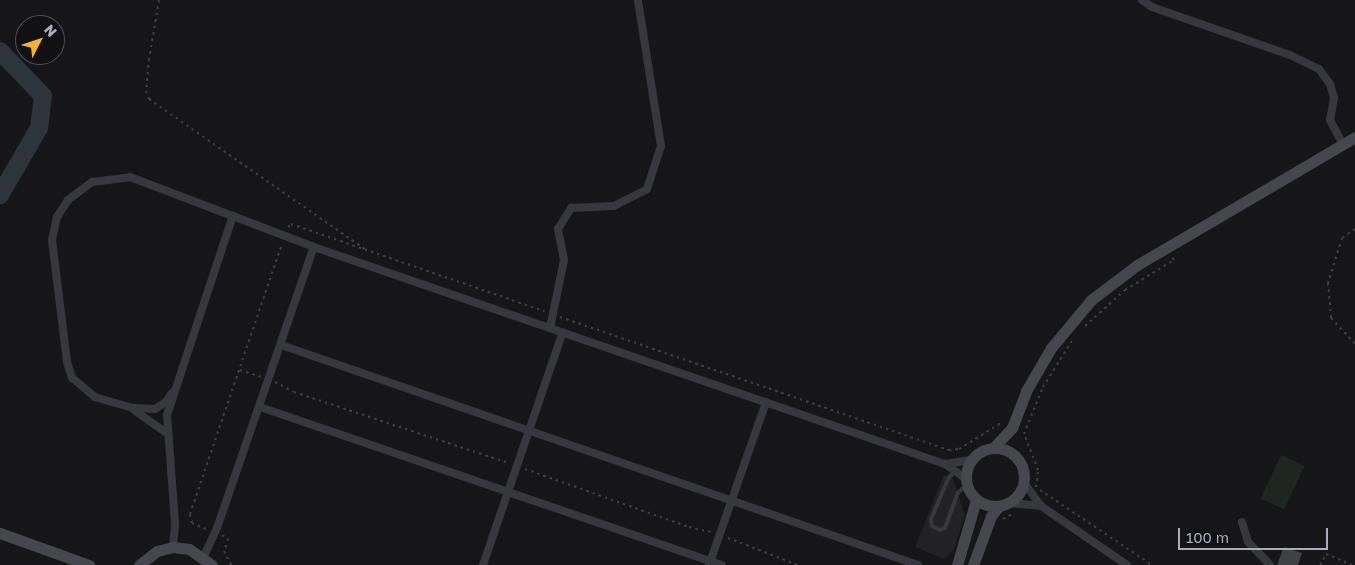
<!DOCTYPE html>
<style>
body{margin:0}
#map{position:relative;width:1355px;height:565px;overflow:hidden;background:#161618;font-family:"Golos Text",sans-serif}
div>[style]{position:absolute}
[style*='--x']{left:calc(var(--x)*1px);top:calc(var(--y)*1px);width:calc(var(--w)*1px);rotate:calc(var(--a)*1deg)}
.built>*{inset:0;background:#222225}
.green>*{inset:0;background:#1e261f;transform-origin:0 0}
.river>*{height:18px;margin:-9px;padding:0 9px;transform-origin:9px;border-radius:9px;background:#2c353c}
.building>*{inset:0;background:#404145}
.path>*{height:2px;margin-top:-1px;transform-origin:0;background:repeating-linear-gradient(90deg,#3d3f44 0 2.5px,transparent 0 6.5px)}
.lane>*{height:4px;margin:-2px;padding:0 2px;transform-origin:2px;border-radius:2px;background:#37383d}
.street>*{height:8px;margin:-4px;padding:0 4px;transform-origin:4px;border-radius:4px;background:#37383d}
.secondary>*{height:11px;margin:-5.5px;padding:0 5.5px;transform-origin:5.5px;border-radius:5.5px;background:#45474d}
.secondary>.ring{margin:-5.5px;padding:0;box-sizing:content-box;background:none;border:11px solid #45474d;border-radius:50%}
span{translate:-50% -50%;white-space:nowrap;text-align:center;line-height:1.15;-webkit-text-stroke:5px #111113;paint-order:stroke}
.north{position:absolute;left:15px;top:15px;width:50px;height:50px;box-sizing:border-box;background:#111113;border:1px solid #4d4f55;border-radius:50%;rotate:49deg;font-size:14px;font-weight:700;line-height:20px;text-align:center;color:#a8adb8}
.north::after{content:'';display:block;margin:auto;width:18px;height:22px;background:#f2b134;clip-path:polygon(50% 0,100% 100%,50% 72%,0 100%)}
.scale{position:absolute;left:1178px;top:528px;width:150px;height:22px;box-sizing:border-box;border:2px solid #a8adb8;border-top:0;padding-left:6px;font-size:15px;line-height:18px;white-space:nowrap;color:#a8adb8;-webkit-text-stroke:4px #111113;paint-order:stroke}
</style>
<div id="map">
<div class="built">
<i style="clip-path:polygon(944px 475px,953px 479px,965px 515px,954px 549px,944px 559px,915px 547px)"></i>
</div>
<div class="green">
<i style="left:1281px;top:455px;width:26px;height:48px;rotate:25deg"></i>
</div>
<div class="river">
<i style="--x:0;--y:51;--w:62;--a:46.3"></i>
<i style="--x:43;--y:96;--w:32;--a:97"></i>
<i style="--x:39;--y:128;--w:78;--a:120.2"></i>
</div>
<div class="building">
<i style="clip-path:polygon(1284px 547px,1302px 553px,1298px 565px,1277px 565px)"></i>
</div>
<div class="path">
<i style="--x:159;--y:0;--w:60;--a:99.6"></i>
<i style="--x:149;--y:59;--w:32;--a:95"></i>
<i style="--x:146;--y:91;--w:9;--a:69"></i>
<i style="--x:149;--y:99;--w:263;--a:34.8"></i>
<i style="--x:288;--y:227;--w:4;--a:-45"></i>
<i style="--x:291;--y:224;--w:268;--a:19"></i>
<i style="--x:1355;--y:229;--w:16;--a:145"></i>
<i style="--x:1342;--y:238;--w:47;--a:107.3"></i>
<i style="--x:1328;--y:283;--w:35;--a:85"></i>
<i style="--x:1331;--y:318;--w:35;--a:47"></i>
<i style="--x:560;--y:317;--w:411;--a:18.9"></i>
<i style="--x:949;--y:450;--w:10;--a:-6"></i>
<i style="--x:959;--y:449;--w:49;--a:-31.8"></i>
<i style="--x:1085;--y:326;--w:54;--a:-42"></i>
<i style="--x:1125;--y:290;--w:57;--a:-31.5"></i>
<i style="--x:1174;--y:260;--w:4;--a:-117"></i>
<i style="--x:240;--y:370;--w:22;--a:18"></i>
<i style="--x:275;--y:382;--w:21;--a:28"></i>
<i style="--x:294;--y:392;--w:226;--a:18.3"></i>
<i style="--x:525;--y:469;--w:174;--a:19.5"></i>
<i style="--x:689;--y:527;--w:23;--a:13"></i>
<i style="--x:1036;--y:487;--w:17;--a:-83"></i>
<i style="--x:1038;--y:470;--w:39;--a:-111"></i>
<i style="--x:1024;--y:434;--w:51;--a:-68"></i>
<i style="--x:1043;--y:387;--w:54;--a:-57.8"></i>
<i style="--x:1040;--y:490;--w:135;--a:33.8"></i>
<i style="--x:1003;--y:519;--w:13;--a:-29"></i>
<i style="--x:206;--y:529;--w:15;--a:-157"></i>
<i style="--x:192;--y:523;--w:9;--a:-103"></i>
<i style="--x:190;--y:514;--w:285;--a:-71.2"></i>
<i style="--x:222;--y:535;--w:7;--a:34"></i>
<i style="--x:228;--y:539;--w:13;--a:108"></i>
<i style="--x:224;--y:551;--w:16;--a:63"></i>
<i style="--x:728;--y:538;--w:75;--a:21.1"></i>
<i style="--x:1320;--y:565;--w:13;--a:-61"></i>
<i style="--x:1326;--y:554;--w:28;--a:23"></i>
</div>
<div class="lane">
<i style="--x:955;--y:472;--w:8;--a:140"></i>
<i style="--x:949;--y:477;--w:46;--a:113.2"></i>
<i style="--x:931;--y:519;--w:7;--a:82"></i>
<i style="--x:932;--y:526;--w:9;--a:27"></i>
<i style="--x:940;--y:530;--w:5;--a:-22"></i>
<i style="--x:945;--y:528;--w:37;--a:-70"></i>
<i style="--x:958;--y:493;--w:13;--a:-45"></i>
</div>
<div class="street">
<i style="--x:1142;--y:0;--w:12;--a:35"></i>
<i style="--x:1152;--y:7;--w:146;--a:19.2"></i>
<i style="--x:1290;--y:55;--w:32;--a:26"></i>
<i style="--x:1319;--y:69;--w:19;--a:54"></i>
<i style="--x:1330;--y:84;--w:15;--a:74"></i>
<i style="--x:1334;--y:98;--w:22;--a:100"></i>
<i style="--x:1330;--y:120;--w:27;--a:62"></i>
<i style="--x:550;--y:328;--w:69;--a:-78.4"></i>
<i style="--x:564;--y:260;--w:32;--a:-101"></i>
<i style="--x:558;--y:229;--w:25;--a:-58"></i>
<i style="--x:571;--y:208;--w:43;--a:-2.7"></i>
<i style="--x:614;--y:206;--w:37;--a:-27"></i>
<i style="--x:647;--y:189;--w:45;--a:-72"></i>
<i style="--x:661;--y:146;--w:148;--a:-99"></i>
<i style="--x:281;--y:345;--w:674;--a:19.05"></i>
<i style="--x:172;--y:393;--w:11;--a:124"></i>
<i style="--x:166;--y:402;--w:13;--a:148"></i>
<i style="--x:155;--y:409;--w:22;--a:-177"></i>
<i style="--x:133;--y:408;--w:40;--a:-164"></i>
<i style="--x:95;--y:397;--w:30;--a:-140"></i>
<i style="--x:72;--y:378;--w:17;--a:-107"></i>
<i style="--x:67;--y:362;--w:123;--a:-97"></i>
<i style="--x:52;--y:240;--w:24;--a:-78"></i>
<i style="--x:57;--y:217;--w:20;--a:-57"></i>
<i style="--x:68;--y:200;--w:30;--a:-37"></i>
<i style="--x:92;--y:182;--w:38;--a:-7"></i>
<i style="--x:130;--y:177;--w:197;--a:20.8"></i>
<i style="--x:314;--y:247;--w:667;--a:18.98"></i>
<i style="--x:260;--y:407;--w:488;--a:18.9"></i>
<i style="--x:134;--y:410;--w:42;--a:35.2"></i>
<i style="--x:966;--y:479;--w:26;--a:-144"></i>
<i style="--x:945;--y:464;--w:26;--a:-9"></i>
<i style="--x:1009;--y:503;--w:32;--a:5"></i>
<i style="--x:1041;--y:506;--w:29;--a:-126"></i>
<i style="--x:1041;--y:506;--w:104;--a:34.5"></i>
<i style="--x:1242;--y:522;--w:21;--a:73"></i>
<i style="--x:1248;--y:542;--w:32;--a:46"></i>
<i style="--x:173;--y:547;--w:24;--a:-85"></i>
<i style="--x:175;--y:523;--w:108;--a:-94.2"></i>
<i style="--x:167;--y:415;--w:210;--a:-71.7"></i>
<i style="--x:204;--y:556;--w:31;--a:-65"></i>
<i style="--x:217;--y:528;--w:297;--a:-71"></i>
<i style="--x:483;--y:565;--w:246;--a:-71.1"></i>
<i style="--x:709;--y:565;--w:173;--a:-70.7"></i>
</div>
<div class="secondary">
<i style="--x:994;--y:447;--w:26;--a:-47"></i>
<i style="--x:1012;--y:428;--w:40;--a:-69"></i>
<i style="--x:1026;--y:391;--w:50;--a:-59.8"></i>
<i style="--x:1051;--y:348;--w:62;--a:-50.2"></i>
<i style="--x:1091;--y:300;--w:58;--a:-37.3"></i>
<i style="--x:1137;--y:265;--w:253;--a:-30.4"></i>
<i class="ring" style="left:966px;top:448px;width:47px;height:47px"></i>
<i style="--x:0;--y:533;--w:95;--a:19.8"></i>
<i style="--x:139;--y:565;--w:23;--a:-38"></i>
<i style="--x:157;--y:551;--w:16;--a:-14"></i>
<i style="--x:173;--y:547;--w:16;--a:7"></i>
<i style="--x:189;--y:549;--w:28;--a:35"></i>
<i style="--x:957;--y:565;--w:68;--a:-73.7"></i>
<i style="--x:973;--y:565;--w:52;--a:-69.8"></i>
<i style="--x:991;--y:516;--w:13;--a:-51"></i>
</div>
<div class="north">N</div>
<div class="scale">100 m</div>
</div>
